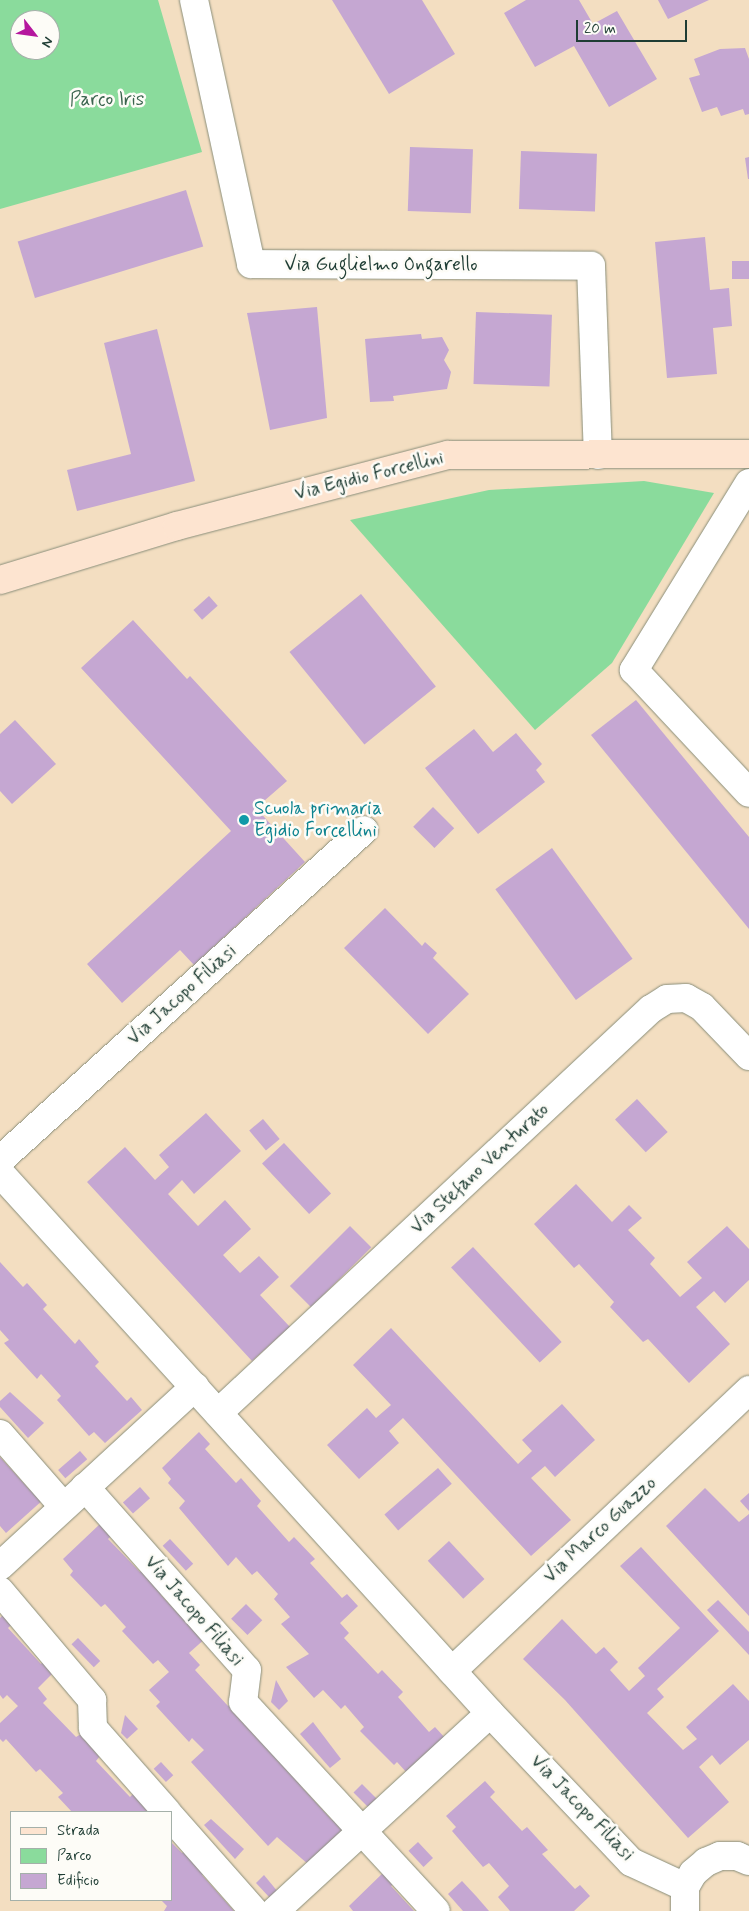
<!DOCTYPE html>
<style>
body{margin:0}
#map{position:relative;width:749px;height:1911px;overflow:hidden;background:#f3dec1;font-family:Mynerve,sans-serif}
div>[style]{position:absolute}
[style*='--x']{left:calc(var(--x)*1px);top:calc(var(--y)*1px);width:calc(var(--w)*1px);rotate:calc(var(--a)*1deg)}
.green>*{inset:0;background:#8adb9c}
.building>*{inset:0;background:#c5a7d2;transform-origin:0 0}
.roads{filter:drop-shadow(0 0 1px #898e7a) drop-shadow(0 0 1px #898e7a)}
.street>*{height:28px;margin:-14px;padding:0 14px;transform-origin:14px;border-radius:14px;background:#fff}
.secondary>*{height:28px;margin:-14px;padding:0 14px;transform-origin:14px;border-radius:14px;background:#fde4d0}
.dots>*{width:14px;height:14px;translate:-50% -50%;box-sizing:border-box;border:2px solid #fdfcf7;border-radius:50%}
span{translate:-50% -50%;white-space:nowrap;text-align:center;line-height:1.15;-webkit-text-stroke:5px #fdfcf7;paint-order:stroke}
.park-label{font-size:19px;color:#3a644e}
.street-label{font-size:19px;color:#1f3d34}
.culture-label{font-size:19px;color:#0d838f}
.left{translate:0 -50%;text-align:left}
.legend{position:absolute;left:10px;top:1811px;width:162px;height:90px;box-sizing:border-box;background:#fdfcf7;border:1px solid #a4b0a9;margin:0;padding:6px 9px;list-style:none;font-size:15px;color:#1f3d34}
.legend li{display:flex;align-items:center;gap:10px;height:25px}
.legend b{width:25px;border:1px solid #a4b0a9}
.north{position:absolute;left:10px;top:10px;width:50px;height:50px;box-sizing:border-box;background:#fdfcf7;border:1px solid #a4b0a9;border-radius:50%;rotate:120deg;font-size:14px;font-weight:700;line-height:20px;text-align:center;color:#1f3d34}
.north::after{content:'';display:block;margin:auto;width:18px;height:22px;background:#b5179e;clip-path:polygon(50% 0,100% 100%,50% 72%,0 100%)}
.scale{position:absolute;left:576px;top:20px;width:111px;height:22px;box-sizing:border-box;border:2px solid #1f3d34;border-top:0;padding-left:6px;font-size:15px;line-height:18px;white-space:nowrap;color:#1f3d34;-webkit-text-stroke:4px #fdfcf7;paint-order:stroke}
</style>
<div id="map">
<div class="green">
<i style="clip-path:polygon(evenodd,0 0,158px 0,202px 152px,0 209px,0 0,20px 20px,50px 20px,50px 50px,20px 50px,20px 20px)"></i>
<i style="clip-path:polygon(644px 481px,714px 493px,612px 663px,535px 730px,350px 520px,489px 490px)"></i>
</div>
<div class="building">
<i style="clip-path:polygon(332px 0,422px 0,455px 54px,389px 94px)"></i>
<i style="clip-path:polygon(526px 0,579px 0,593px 24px,617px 11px,657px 79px,609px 107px,574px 46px,535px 67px,504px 13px)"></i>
<i style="clip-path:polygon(658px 0,709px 0,668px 19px)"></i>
<i style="clip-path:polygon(745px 48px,749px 59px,749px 114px,745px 115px,743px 109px,721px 116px,717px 107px,702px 112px,689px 78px,700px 75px,694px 59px,720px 49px)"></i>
<i style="left:410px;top:147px;width:63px;height:64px;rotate:2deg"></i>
<i style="left:521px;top:151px;width:76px;height:58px;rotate:2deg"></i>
<i style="clip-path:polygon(749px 157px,749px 179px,748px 179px,745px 158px)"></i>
<i style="left:186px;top:190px;width:59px;height:176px;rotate:73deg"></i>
<i style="clip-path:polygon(705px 237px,710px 290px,729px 288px,732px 326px,713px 328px,717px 374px,667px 378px,655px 242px)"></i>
<i style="left:749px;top:261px;width:18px;height:17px;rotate:90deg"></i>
<i style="clip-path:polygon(317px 307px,327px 418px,270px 430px,247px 313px)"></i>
<i style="left:476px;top:312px;width:76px;height:72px;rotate:2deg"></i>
<i style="clip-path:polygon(157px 329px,195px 481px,77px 511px,67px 470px,131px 454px,104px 343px)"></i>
<i style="clip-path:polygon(421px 334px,422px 339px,442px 337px,449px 350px,444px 360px,451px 372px,447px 389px,393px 396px,394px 401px,370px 402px,365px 339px)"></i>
<i style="left:361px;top:594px;width:119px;height:92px;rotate:51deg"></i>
<i style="left:209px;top:596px;width:13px;height:21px;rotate:48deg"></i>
<i style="clip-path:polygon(133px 620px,187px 679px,190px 676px,287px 781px,256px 808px,305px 862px,194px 965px,180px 950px,122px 1003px,87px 964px,231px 831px,81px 668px)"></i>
<i style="clip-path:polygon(636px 700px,749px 837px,749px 929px,591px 735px)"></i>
<i style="clip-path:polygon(15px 720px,56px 764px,12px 804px,0 791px,0 734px)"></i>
<i style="clip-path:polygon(474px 729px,493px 752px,516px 733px,542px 764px,536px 770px,545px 782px,478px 834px,425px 768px)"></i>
<i style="left:433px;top:807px;width:30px;height:28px;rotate:45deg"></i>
<i style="left:552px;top:848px;width:137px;height:70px;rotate:54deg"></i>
<i style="clip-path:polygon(385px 908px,422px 946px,425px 942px,437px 953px,433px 958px,469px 994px,428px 1034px,344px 948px)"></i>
<i style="left:637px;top:1099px;width:45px;height:30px;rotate:47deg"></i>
<i style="clip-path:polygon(206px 1113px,241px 1151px,194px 1194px,182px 1180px,168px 1194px,198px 1226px,225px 1200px,251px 1229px,223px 1255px,240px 1273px,259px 1256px,279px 1277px,260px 1295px,290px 1327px,252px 1361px,87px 1182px,125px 1147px,155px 1180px,169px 1167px,159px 1155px)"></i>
<i style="left:263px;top:1119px;width:26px;height:18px;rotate:50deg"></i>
<i style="left:284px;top:1143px;width:69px;height:30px;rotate:47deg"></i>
<i style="clip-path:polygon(576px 1184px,612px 1222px,629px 1205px,642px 1218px,628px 1230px,655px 1258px,650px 1264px,680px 1297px,702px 1278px,687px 1262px,727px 1226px,749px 1249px,749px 1280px,725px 1303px,714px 1291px,696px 1307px,730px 1344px,689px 1383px,648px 1339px,643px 1342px,610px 1307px,614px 1302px,579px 1264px,574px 1268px,534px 1224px)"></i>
<i style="left:350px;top:1226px;width:30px;height:85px;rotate:45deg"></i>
<i style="left:473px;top:1247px;width:130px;height:30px;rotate:47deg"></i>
<i style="clip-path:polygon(0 1262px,23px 1287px,27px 1283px,47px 1305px,43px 1309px,75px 1344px,79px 1339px,99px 1362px,95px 1366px,127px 1401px,131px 1397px,142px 1410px,105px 1443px,94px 1432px,89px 1436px,57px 1400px,61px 1396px,41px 1374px,37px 1379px,4px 1343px,9px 1340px,0 1330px)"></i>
<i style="clip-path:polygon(391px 1328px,518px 1464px,532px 1451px,522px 1440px,562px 1404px,595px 1440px,555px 1477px,545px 1466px,531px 1478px,571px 1520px,531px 1556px,403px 1418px,389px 1431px,399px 1443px,359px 1479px,327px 1445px,367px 1408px,376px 1418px,391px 1405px,353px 1365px)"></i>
<i style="clip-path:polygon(10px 1392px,44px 1423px,28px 1438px,0 1407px,0 1401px)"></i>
<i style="clip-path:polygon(199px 1432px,210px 1444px,205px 1449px,236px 1483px,241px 1478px,261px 1501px,257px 1506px,289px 1542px,294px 1537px,315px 1559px,310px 1563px,342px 1598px,347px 1594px,358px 1606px,340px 1623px,349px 1633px,344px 1638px,378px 1674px,382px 1670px,403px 1692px,398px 1697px,429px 1732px,435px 1727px,446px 1739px,408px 1774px,397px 1762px,394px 1765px,360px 1731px,364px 1727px,345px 1705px,341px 1709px,323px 1690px,314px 1698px,286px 1667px,309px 1654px,281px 1624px,290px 1617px,274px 1599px,278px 1594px,257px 1571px,252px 1575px,236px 1557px,228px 1566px,179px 1508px,185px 1501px,168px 1483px,171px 1479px,162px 1468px)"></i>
<i style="left:80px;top:1451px;width:11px;height:29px;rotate:49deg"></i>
<i style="clip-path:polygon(0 1457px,30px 1490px,34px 1487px,44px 1499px,6px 1533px,0 1526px)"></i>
<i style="left:438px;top:1468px;width:21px;height:71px;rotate:49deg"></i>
<i style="left:140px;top:1487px;width:15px;height:23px;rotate:48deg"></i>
<i style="clip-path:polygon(705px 1488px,739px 1522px,749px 1514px,749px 1616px,666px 1526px)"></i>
<i style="clip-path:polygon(749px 1493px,749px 1511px,740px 1501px)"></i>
<i style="clip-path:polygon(101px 1523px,112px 1535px,108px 1539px,140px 1572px,143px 1569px,165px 1591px,161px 1595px,192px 1628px,207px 1637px,189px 1653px,200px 1665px,195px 1670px,228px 1706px,233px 1702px,253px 1724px,249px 1729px,281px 1763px,305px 1782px,301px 1786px,332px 1820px,336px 1816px,348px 1829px,309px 1865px,277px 1837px,268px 1846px,191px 1762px,204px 1750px,192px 1738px,189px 1742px,166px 1717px,156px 1706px,160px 1702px,149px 1690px,169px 1672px,158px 1660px,153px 1664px,122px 1631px,126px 1627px,105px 1604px,101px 1607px,70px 1575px,73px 1571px,63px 1559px)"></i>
<i style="left:170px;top:1539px;width:34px;height:10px;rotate:47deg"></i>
<i style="left:449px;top:1541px;width:52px;height:29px;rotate:47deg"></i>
<i style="clip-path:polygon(641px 1547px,719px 1631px,657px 1689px,664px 1697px,647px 1713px,683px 1750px,697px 1739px,686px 1727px,733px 1684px,749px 1701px,749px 1740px,720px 1765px,712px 1755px,699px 1767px,729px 1802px,688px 1838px,565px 1700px,523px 1659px,562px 1619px,596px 1654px,604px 1647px,618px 1662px,610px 1670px,629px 1691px,645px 1676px,638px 1668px,680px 1628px,620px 1566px)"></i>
<i style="clip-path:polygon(718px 1600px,749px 1632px,749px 1655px,707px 1610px)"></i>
<i style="left:246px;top:1604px;width:23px;height:21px;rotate:45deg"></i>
<i style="clip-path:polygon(4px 1614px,12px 1624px,8px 1628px,41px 1664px,45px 1660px,55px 1671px,38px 1688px,47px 1699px,43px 1703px,76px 1737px,81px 1734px,100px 1756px,96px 1761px,130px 1797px,134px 1793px,152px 1812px,72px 1812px,58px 1797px,63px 1793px,40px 1769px,36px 1772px,6px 1739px,3px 1742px,0 1739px,0 1723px,18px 1706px,7px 1695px,3px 1699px,0 1695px,0 1618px)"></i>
<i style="left:78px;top:1638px;width:32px;height:9px;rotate:46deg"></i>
<i style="clip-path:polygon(276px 1680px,288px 1701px,279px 1710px,271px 1702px)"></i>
<i style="clip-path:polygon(125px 1715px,138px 1729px,127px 1739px,121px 1733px)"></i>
<i style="clip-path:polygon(313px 1722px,341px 1759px,330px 1768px,300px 1734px)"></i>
<i style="left:161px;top:1762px;width:18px;height:10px;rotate:47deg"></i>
<i style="clip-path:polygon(485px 1781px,495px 1792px,490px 1797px,522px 1831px,527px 1827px,548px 1850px,542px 1854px,575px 1889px,580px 1885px,590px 1896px,574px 1911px,510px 1911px,498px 1897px,509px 1886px,489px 1863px,483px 1867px,452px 1831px,456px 1827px,446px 1816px)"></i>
<i style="left:362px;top:1784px;width:24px;height:12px;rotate:45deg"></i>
<i style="clip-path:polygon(211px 1819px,244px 1849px,235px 1859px,204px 1825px)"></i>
<i style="clip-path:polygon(171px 1842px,182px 1853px,186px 1850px,206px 1872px,202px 1875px,234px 1911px,238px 1907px,243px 1911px,164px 1911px,167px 1906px,161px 1900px,171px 1900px)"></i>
<i style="left:418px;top:1842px;width:22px;height:13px;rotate:47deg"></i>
<i style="clip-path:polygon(386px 1870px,396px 1882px,391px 1886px,414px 1911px,353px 1911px,349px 1906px)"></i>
<i style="clip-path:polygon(264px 1875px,278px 1892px,270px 1898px,256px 1883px)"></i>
<i style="clip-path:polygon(462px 1881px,476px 1896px,489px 1911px,463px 1911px,448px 1894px)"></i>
</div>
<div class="roads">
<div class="street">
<i style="--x:194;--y:0;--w:270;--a:77.8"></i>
<i style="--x:251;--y:264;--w:340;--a:0.3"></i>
<i style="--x:591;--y:266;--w:189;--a:87.9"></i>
<i style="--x:749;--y:483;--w:220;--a:121.6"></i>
<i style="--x:634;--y:670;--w:168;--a:46.9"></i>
<i style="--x:0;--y:1160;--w:491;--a:-42.2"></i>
<i style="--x:0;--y:1173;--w:729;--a:47.78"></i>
<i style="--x:490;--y:1713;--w:205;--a:46.6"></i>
<i style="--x:631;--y:1862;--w:60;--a:24.8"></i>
<i style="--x:218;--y:1413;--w:592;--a:-43.02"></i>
<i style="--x:651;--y:1009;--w:19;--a:-32"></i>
<i style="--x:667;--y:999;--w:19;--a:-3"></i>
<i style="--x:686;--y:998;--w:18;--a:29"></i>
<i style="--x:702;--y:1007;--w:68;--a:46.2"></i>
<i style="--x:0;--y:1434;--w:96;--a:48.8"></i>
<i style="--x:85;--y:1487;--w:244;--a:48.5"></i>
<i style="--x:247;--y:1670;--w:32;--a:97"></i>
<i style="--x:243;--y:1702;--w:284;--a:47.3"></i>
<i style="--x:0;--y:1566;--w:265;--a:-42.6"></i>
<i style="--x:0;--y:1591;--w:143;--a:49.8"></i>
<i style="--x:92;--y:1700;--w:28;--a:88"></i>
<i style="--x:93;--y:1728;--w:112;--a:48.6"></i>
<i style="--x:452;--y:1671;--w:409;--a:-43.4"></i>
<i style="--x:171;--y:1817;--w:125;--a:48.6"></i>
<i style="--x:275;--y:1911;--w:292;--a:-42.6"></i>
<i style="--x:685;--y:1911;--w:24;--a:-90"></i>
<i style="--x:685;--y:1887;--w:16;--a:-60"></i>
<i style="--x:693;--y:1873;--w:17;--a:-40"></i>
<i style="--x:706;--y:1862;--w:15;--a:-23"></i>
<i style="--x:720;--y:1856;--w:17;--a:0"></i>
<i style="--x:737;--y:1856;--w:13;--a:23"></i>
</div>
<div class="secondary">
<i style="--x:0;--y:580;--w:185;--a:-17"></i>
<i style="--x:177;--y:526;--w:280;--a:-14.7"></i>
<i style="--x:448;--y:455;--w:301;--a:-0.2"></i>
</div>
</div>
<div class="dots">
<i style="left:244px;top:820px;background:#0f9aa8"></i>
</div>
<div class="park-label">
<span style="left:107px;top:100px">Parco Iris</span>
</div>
<div class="street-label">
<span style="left:381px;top:265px">Via Guglielmo Ongarello</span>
<span style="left:369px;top:476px;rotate:-14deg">Via Egidio Forcellini</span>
<span style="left:182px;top:995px;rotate:-42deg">Via Jacopo Filiasi</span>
<span style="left:480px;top:1169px;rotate:-43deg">Via Stefano Venturato</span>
<span style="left:600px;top:1530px;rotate:-43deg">Via Marco Guazzo</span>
<span style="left:194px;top:1611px;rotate:49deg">Via Jacopo Filiasi</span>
<span style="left:582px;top:1808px;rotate:46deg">Via Jacopo Filiasi</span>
</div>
<div class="culture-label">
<span class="left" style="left:254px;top:820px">Scuola primaria<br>Egidio Forcellini</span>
</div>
<ul class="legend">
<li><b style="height:6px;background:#fde4d0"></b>Strada</li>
<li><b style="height:14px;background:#8adb9c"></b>Parco</li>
<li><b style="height:14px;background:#c5a7d2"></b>Edificio</li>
</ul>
<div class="north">N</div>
<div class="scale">20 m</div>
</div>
